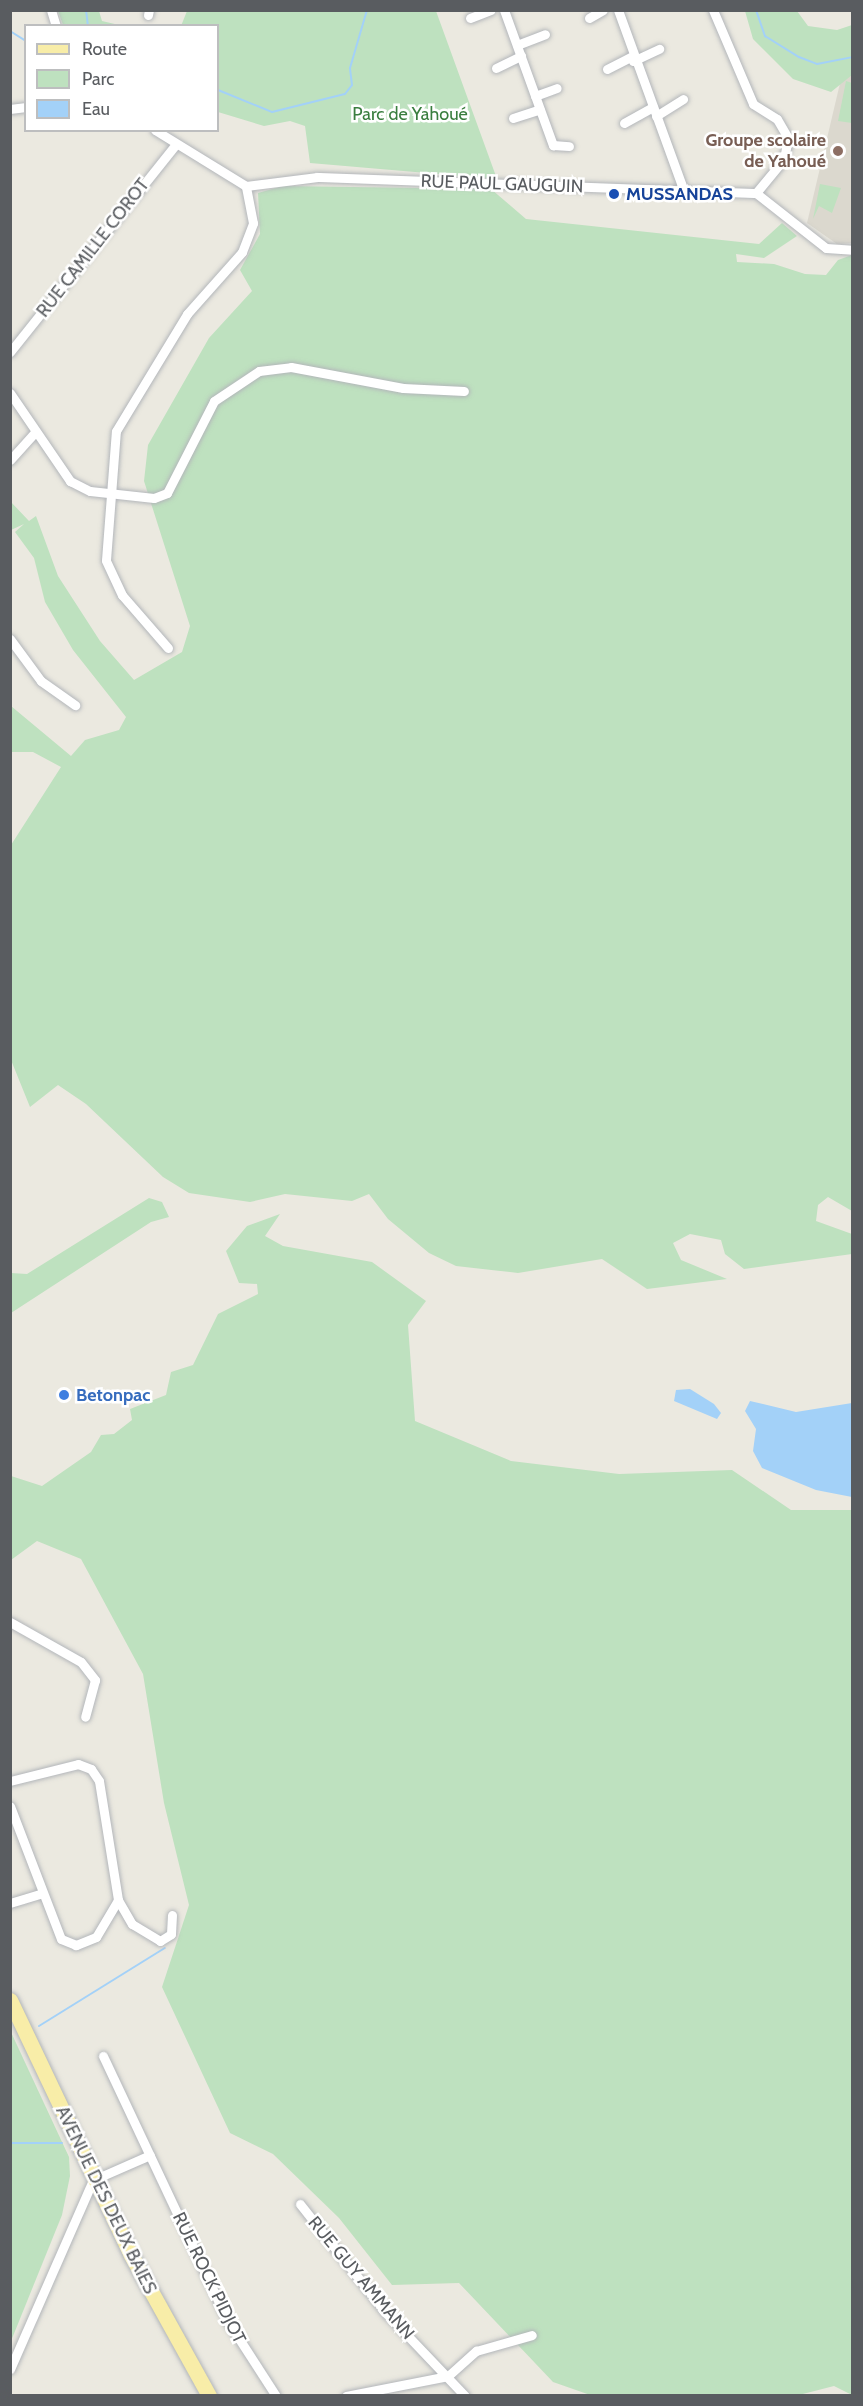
<!DOCTYPE html>
<meta charset="utf-8">
<style>
body{margin:0}
#map{position:relative;width:863px;height:2406px;overflow:hidden;background:#ebe9e0;font-family:Cabin,sans-serif}
div>[style]{position:absolute}
[style*='--x']{left:calc(var(--x)*1px);top:calc(var(--y)*1px);width:calc(var(--w)*1px);rotate:calc(var(--a)*1deg)}
.education>*{inset:0;background:#dbd8ce}
.green>*{inset:0;background:#bee1bf}
.water>*{inset:0;background:#a3d1f8}
.stream>*{height:2px;margin:-1px;padding:0 1px;transform-origin:1px;border-radius:1px;background:#a3d1f8}
.roads{filter:drop-shadow(0 0 2px #b3b6ba) drop-shadow(0 0 2px #b3b6ba)}
.street>*{height:9px;margin:-4.5px;padding:0 4.5px;transform-origin:4.5px;border-radius:4.5px;background:#fff}
.primary>*{height:15px;margin:-7.5px;padding:0 7.5px;transform-origin:7.5px;border-radius:7.5px;background:#f8eda8}
.dots>*{width:16px;height:16px;translate:-50% -50%;box-sizing:border-box;border:3px solid #fff;border-radius:50%}
span{translate:-50% -50%;white-space:nowrap;text-align:center;line-height:1.15;-webkit-text-stroke:5px #fff;paint-order:stroke}
.park-label{font-size:18px;color:#3a7e3f}
.education-label{font-size:18px;color:#785e54;font-weight:700}
.right{translate:-100% -50%;text-align:right}
.street-label{font-size:18px;color:#595c60}
.transit-label{font-size:18px;color:#164399;font-weight:700}
.left{translate:0 -50%;text-align:left}
.shop-label{font-size:18px;color:#366cbe;font-weight:700}
.frame{position:absolute;inset:0;border:12px solid #595c60;pointer-events:none}
.legend{position:absolute;left:24px;top:24px;width:195px;height:108px;box-sizing:border-box;background:#fff;border:2px solid #bdbebf;margin:0;padding:8px 10px;list-style:none;font-size:18px;color:#595c60}
.legend li{display:flex;align-items:center;gap:12px;height:30px}
.legend b{width:30px;border:2px solid #bdbebf}
</style>
<div id="map">
<div class="education">
<i style="clip-path:polygon(852px 75px,852px 243px,837px 244px,807px 223px,841px 79px)"></i>
</div>
<div class="green">
<i style="clip-path:polygon(58px 11px,99px 11px,102px 21px,119px 25px,63px 25px)"></i>
<i style="clip-path:polygon(187px 11px,436px 11px,497px 179px,310px 163px,305px 126px,290px 121px,264px 126px,218px 112px,218px 26px,181px 26px)"></i>
<i style="clip-path:polygon(745px 11px,797px 11px,808px 26px,837px 30px,852px 25px,852px 75px,831px 92px,793px 79px,753px 39px)"></i>
<i style="clip-path:polygon(846px 81px,852px 83px,852px 123px,838px 121px)"></i>
<i style="clip-path:polygon(820px 184px,841px 188px,832px 213px,819px 206px,813px 219px)"></i>
<i style="clip-path:polygon(283px 186px,491px 189px,526px 219px,759px 244px,782px 223px,797px 236px,764px 258px,736px 254px,737px 262px,774px 264px,805px 274px,826px 275px,838px 260px,852px 255px,852px 1211px,828px 1197px,818px 1205px,816px 1221px,852px 1234px,852px 1254px,744px 1269px,725px 1254px,721px 1240px,690px 1234px,673px 1243px,681px 1260px,727px 1279px,647px 1289px,602px 1259px,518px 1273px,456px 1266px,429px 1253px,388px 1219px,369px 1194px,352px 1201px,285px 1194px,250px 1202px,189px 1193px,163px 1177px,86px 1104px,58px 1085px,30px 1107px,11px 1060px,11px 845px,61px 767px,33px 752px,11px 752px,11px 706px,71px 756px,85px 740px,119px 730px,126px 717px,73px 650px,45px 602px,34px 558px,15px 532px,24px 524px,11px 530px,10px 501px,29px 521px,36px 516px,58px 576px,100px 641px,134px 680px,182px 652px,190px 626px,144px 481px,148px 445px,209px 338px,252px 291px,240px 270px,260px 234px,258px 193px)"></i>
<i style="clip-path:polygon(149px 1198px,162px 1202px,169px 1217px,151px 1222px,11px 1313px,11px 1273px,27px 1274px)"></i>
<i style="clip-path:polygon(280px 1214px,265px 1236px,283px 1246px,372px 1262px,426px 1301px,408px 1325px,415px 1421px,511px 1461px,619px 1474px,732px 1470px,791px 1510px,852px 1510px,852px 2395px,834px 2386px,795px 2396px,593px 2396px,553px 2382px,459px 2283px,392px 2285px,339px 2218px,273px 2154px,230px 2133px,162px 1987px,189px 1905px,164px 1803px,143px 1674px,81px 1559px,37px 1541px,11px 1560px,11px 1476px,42px 1486px,91px 1452px,101px 1435px,114px 1434px,132px 1420px,130px 1409px,166px 1395px,171px 1372px,193px 1365px,218px 1314px,258px 1294px,257px 1284px,239px 1283px,226px 1251px,247px 1226px)"></i>
<i style="clip-path:polygon(10px 2030px,69px 2157px,70px 2176px,62px 2215px,11px 2341px)"></i>
</div>
<div class="water">
<i style="clip-path:polygon(690px 1389px,714px 1404px,721px 1413px,717px 1419px,674px 1401px,676px 1390px)"></i>
<i style="clip-path:polygon(750px 1401px,796px 1412px,852px 1403px,852px 1497px,816px 1490px,762px 1468px,753px 1451px,756px 1429px,745px 1411px)"></i>
</div>
<div class="stream">
<i style="--x:86;--y:10;--w:16;--a:83"></i>
<i style="--x:756;--y:10;--w:28;--a:71"></i>
<i style="--x:765;--y:36;--w:40;--a:32"></i>
<i style="--x:799;--y:57;--w:19;--a:21"></i>
<i style="--x:817;--y:64;--w:36;--a:-11"></i>
<i style="--x:10;--y:31;--w:19;--a:32"></i>
<i style="--x:218;--y:90;--w:58;--a:22.2"></i>
<i style="--x:272;--y:112;--w:75;--a:-13.9"></i>
<i style="--x:345;--y:94;--w:11;--a:-52"></i>
<i style="--x:352;--y:85;--w:17;--a:-97"></i>
<i style="--x:350;--y:68;--w:60;--a:-73.7"></i>
<i style="--x:39;--y:2026;--w:148;--a:-31.8"></i>
<i style="--x:10;--y:2143;--w:52;--a:0"></i>
</div>
<div class="roads">
<div class="street">
<i style="--x:51;--y:10;--w:17;--a:73"></i>
<i style="--x:504;--y:10;--w:144;--a:70.1"></i>
<i style="--x:553;--y:145;--w:16;--a:4"></i>
<i style="--x:618;--y:10;--w:193;--a:70"></i>
<i style="--x:713;--y:10;--w:102;--a:66.9"></i>
<i style="--x:753;--y:104;--w:28;--a:32"></i>
<i style="--x:777;--y:119;--w:22;--a:60"></i>
<i style="--x:788;--y:138;--w:21;--a:101"></i>
<i style="--x:784;--y:159;--w:44;--a:129.5"></i>
<i style="--x:148;--y:15;--w:5;--a:-79"></i>
<i style="--x:470;--y:18;--w:22;--a:-21"></i>
<i style="--x:589;--y:18;--w:16;--a:-30"></i>
<i style="--x:517;--y:45;--w:30;--a:-21"></i>
<i style="--x:633;--y:61;--w:29;--a:-25"></i>
<i style="--x:496;--y:68;--w:28;--a:-26"></i>
<i style="--x:607;--y:69;--w:28;--a:-27"></i>
<i style="--x:535;--y:96;--w:23;--a:-20"></i>
<i style="--x:10;--y:109;--w:16;--a:-7"></i>
<i style="--x:656;--y:116;--w:32;--a:-32"></i>
<i style="--x:513;--y:118;--w:28;--a:-18"></i>
<i style="--x:624;--y:123;--w:33;--a:-29"></i>
<i style="--x:155;--y:130;--w:107;--a:31.6"></i>
<i style="--x:246;--y:186;--w:72;--a:-7.2"></i>
<i style="--x:317;--y:177;--w:439;--a:2.1"></i>
<i style="--x:756;--y:193;--w:89;--a:38.2"></i>
<i style="--x:826;--y:248;--w:26;--a:4"></i>
<i style="--x:10;--y:352;--w:266;--a:-51.4"></i>
<i style="--x:10;--y:393;--w:107;--a:55.7"></i>
<i style="--x:70;--y:481;--w:22;--a:27"></i>
<i style="--x:90;--y:491;--w:64;--a:6.2"></i>
<i style="--x:154;--y:498;--w:14;--a:-21"></i>
<i style="--x:167;--y:493;--w:103;--a:-62.9"></i>
<i style="--x:214;--y:401;--w:54;--a:-33.7"></i>
<i style="--x:259;--y:371;--w:32;--a:-7"></i>
<i style="--x:291;--y:367;--w:114;--a:10.6"></i>
<i style="--x:403;--y:388;--w:61;--a:2.8"></i>
<i style="--x:10;--y:460;--w:36;--a:-48"></i>
<i style="--x:10;--y:639;--w:52;--a:53.6"></i>
<i style="--x:41;--y:681;--w:42;--a:35.2"></i>
<i style="--x:168;--y:648;--w:70;--a:-131"></i>
<i style="--x:122;--y:595;--w:38;--a:-115"></i>
<i style="--x:106;--y:560;--w:129;--a:-85.6"></i>
<i style="--x:116;--y:431;--w:137;--a:-58.7"></i>
<i style="--x:187;--y:314;--w:83;--a:-48.4"></i>
<i style="--x:242;--y:252;--w:31;--a:-69"></i>
<i style="--x:253;--y:223;--w:38;--a:-101"></i>
<i style="--x:10;--y:1622;--w:81;--a:29.4"></i>
<i style="--x:81;--y:1662;--w:23;--a:52"></i>
<i style="--x:95;--y:1680;--w:38;--a:105"></i>
<i style="--x:10;--y:1781;--w:70;--a:-14"></i>
<i style="--x:78;--y:1764;--w:14;--a:21"></i>
<i style="--x:91;--y:1769;--w:14;--a:56"></i>
<i style="--x:99;--y:1781;--w:121;--a:80.9"></i>
<i style="--x:118;--y:1900;--w:43;--a:120.7"></i>
<i style="--x:96;--y:1937;--w:22;--a:158"></i>
<i style="--x:76;--y:1945;--w:16;--a:-158"></i>
<i style="--x:61;--y:1939;--w:142;--a:-111"></i>
<i style="--x:118;--y:1900;--w:28;--a:60"></i>
<i style="--x:132;--y:1924;--w:33;--a:31"></i>
<i style="--x:160;--y:1941;--w:13;--a:-32"></i>
<i style="--x:171;--y:1934;--w:19;--a:-87"></i>
<i style="--x:10;--y:1903;--w:31;--a:-17"></i>
<i style="--x:103;--y:2056;--w:292;--a:64.8"></i>
<i style="--x:227;--y:2320;--w:90;--a:57.2"></i>
<i style="--x:300;--y:2204;--w:140;--a:51.7"></i>
<i style="--x:387;--y:2314;--w:113;--a:46.4"></i>
<i style="--x:10;--y:2369;--w:206;--a:-66.3"></i>
<i style="--x:93;--y:2180;--w:62;--a:-23.7"></i>
<i style="--x:346;--y:2396;--w:104;--a:-11.1"></i>
<i style="--x:448;--y:2376;--w:38;--a:-42"></i>
<i style="--x:476;--y:2351;--w:58;--a:-15.9"></i>
</div>
<div class="primary">
<i style="--x:10;--y:2000;--w:282;--a:64.6"></i>
<i style="--x:131;--y:2255;--w:161;--a:61"></i>
</div>
</div>
<div class="dots">
<i style="left:838px;top:151px;background:#8d6e63"></i>
<i style="left:614px;top:194px;background:#1a4fb4"></i>
<i style="left:64px;top:1395px;background:#3f7fe0"></i>
</div>
<div class="park-label">
<span style="left:410px;top:114px">Parc de Yahoué</span>
</div>
<div class="education-label">
<span class="right" style="left:826px;top:151px">Groupe scolaire<br>de Yahoué</span>
</div>
<div class="street-label">
<span style="left:502px;top:184px;rotate:2deg">RUE PAUL GAUGUIN</span>
<span style="left:93px;top:248px;rotate:-52deg">RUE CAMILLE COROT</span>
<span style="left:106px;top:2200px;rotate:64deg">AVENUE DES DEUX BAIES</span>
<span style="left:209px;top:2278px;rotate:64deg">RUE ROCK PIDJOT</span>
<span style="left:361px;top:2278px;rotate:50deg">RUE GUY AMMANN</span>
</div>
<div class="transit-label">
<span class="left" style="left:626px;top:194px">MUSSANDAS</span>
</div>
<div class="shop-label">
<span class="left" style="left:76px;top:1395px">Betonpac</span>
</div>
<div class="frame"></div>
<ul class="legend">
<li><b style="height:8px;background:#f8eda8"></b>Route</li>
<li><b style="height:16px;background:#bee1bf"></b>Parc</li>
<li><b style="height:16px;background:#a3d1f8"></b>Eau</li>
</ul>
</div>
